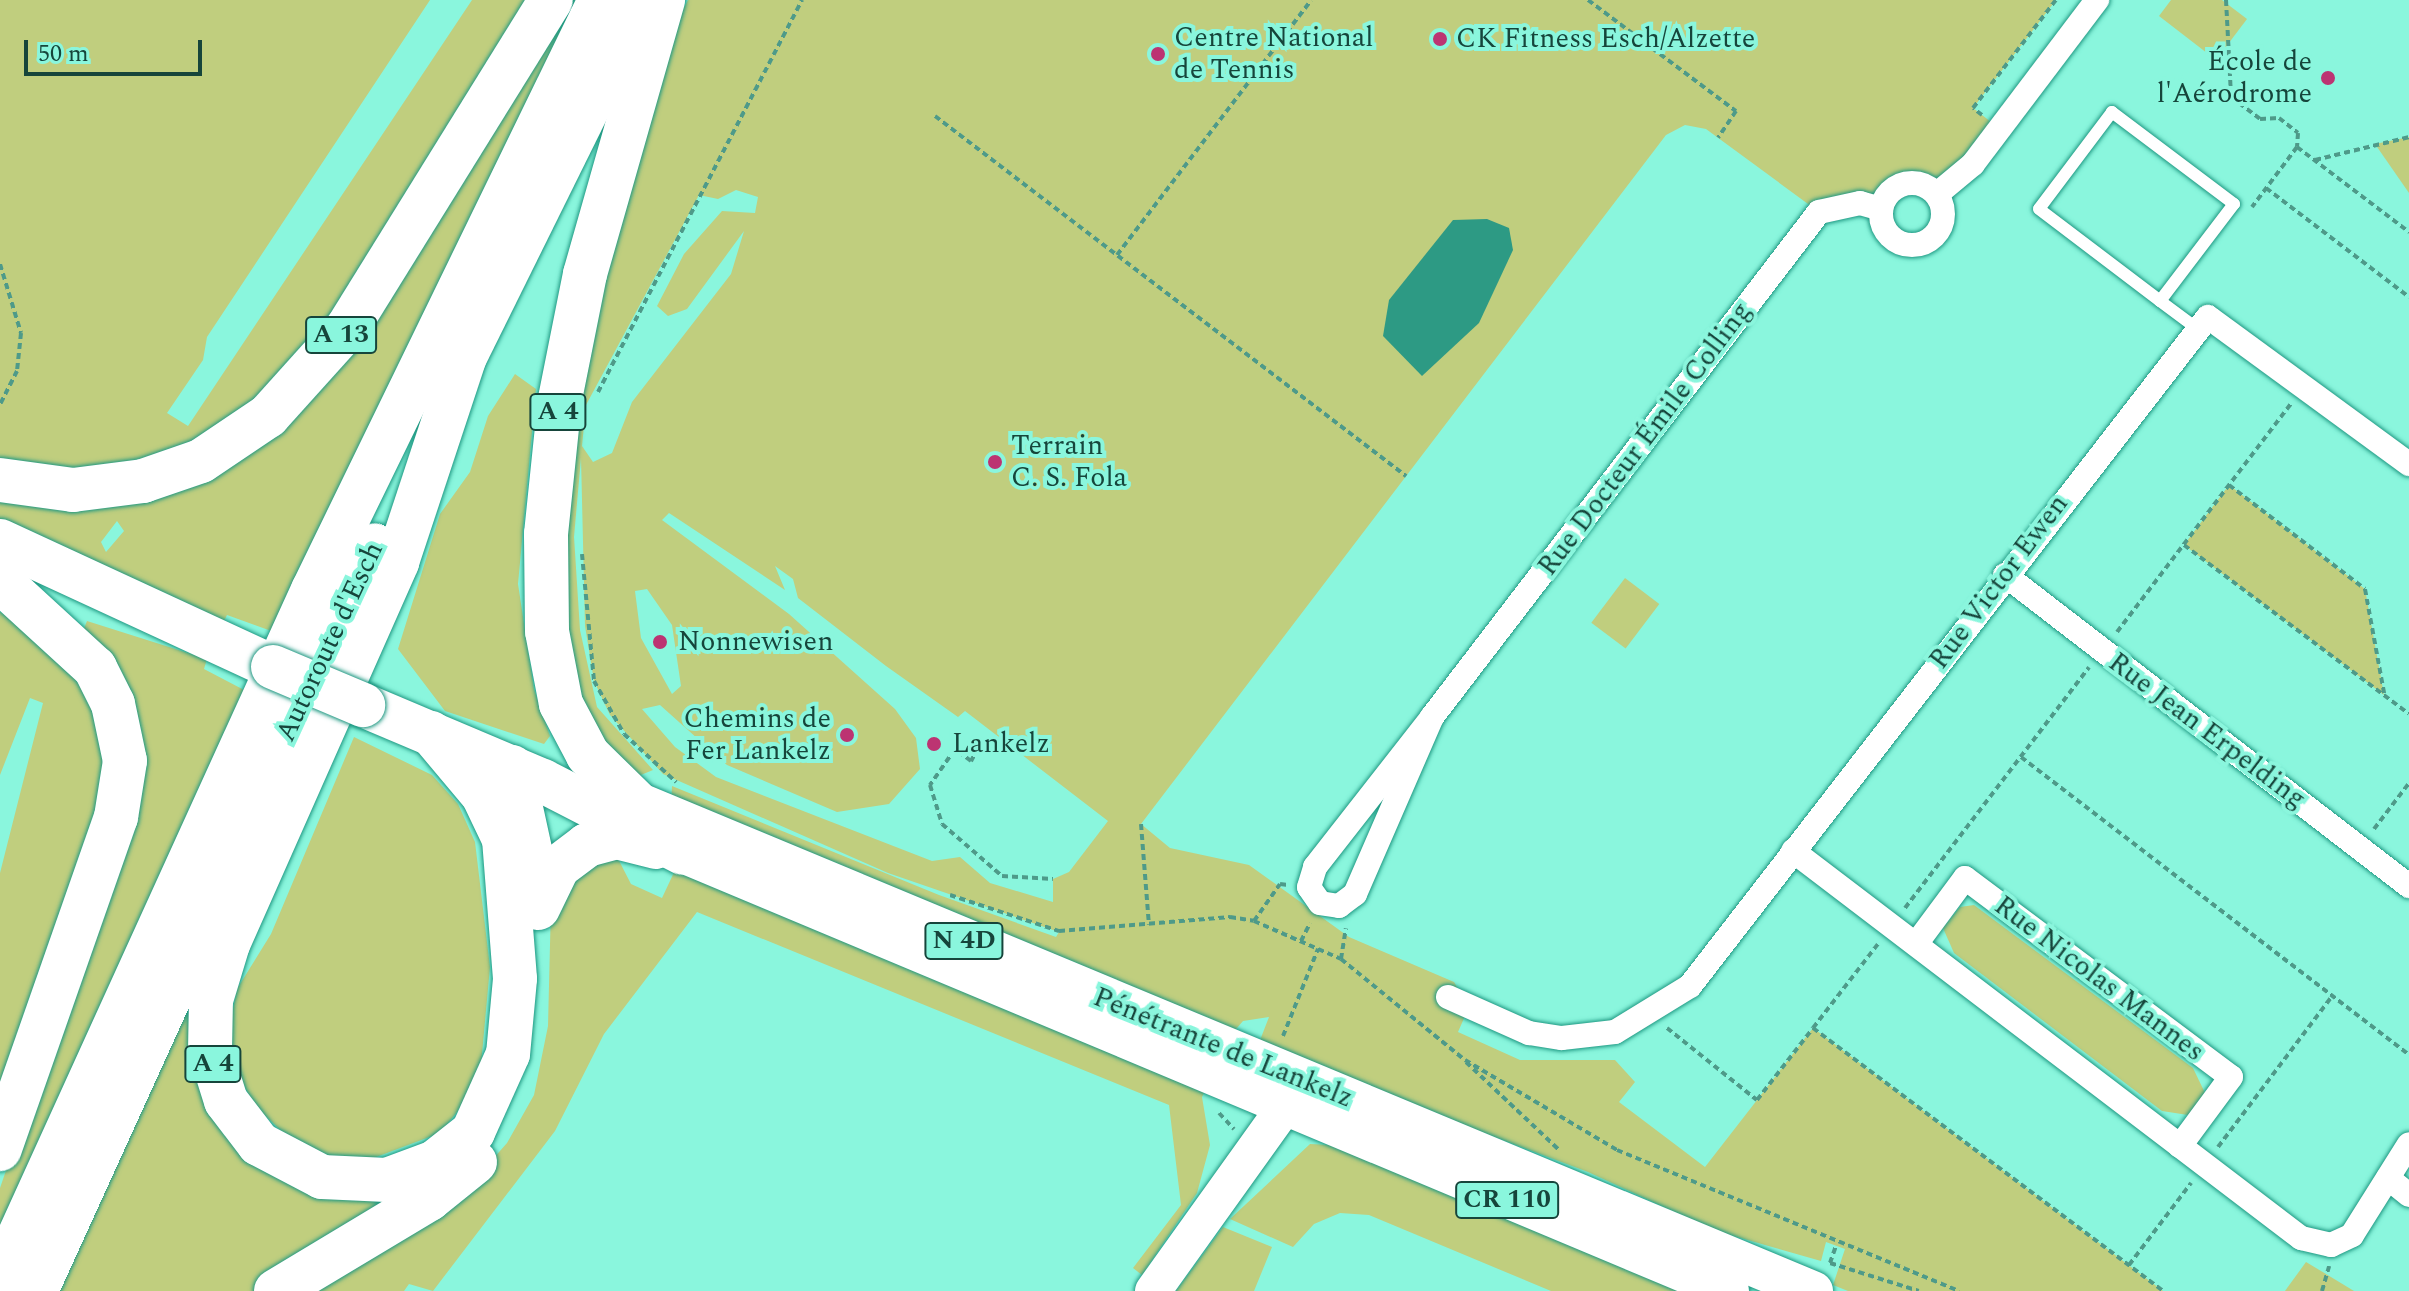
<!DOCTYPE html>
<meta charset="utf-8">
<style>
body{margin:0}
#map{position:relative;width:2409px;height:1291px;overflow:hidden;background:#8af6dd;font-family:Spectral,serif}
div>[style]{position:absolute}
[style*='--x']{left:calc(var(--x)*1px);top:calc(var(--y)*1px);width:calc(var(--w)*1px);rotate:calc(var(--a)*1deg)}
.green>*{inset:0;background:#c0ce7e;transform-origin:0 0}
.water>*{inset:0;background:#2d9a84}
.path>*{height:4px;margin-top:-2px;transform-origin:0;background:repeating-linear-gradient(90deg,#4e9a89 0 6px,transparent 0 10px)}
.roads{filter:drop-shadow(0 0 2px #1e9882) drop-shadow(0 0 2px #1e9882)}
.service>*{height:12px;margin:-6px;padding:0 6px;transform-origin:6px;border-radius:6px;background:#fff}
.minor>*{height:24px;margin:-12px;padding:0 12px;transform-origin:12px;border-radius:12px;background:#fff}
.minor>.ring{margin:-12px;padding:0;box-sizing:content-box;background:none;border:24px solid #fff;border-radius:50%}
.secondary>*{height:36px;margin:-18px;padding:0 18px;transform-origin:18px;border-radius:18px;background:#fff}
.primary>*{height:40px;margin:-20px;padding:0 20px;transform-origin:20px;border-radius:20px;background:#fff}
.motorway>*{height:44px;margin:-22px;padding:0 22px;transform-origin:22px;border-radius:22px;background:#fff}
.bridges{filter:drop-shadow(0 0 2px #1e9882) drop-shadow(0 0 2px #1e9882)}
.motorway-bridge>*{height:44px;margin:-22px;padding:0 22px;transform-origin:22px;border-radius:22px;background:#fff}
.dots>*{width:22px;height:22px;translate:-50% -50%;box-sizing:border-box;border:4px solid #8af6dd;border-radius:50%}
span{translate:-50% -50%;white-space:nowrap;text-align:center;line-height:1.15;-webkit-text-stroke:8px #8af6dd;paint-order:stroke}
.shield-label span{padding:2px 6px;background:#8af6dd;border:2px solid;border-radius:6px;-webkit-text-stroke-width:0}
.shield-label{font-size:26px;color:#16453b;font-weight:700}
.poi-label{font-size:28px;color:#16453b}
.left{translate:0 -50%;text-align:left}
.right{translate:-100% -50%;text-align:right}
.street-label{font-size:28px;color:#16453b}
.scale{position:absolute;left:24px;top:40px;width:178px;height:36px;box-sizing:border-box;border:4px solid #16453b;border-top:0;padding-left:10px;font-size:24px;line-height:28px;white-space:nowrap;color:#16453b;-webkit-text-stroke:6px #8af6dd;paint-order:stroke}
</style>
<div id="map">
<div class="green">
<i style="clip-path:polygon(0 0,430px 0,207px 337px,203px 360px,167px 413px,188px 426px,472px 0,535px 0,334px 327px,261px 407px,140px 469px,0 469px)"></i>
<i style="clip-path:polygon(evenodd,568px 0,577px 0,274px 632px,227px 615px,222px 625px,0 527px,0 493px,239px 451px,568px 0,117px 521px,124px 531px,106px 552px,101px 542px,117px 521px)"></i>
<i style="clip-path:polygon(evenodd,688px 0,2056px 0,1973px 108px,2000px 129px,1929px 187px,1909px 183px,1884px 199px,1819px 212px,1706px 129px,1685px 125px,1666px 135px,1141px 824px,1170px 848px,1249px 865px,1349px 937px,1454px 982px,1469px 1007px,1458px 1032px,1520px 1060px,1615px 1060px,1635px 1082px,1619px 1102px,1705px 1167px,1813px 1028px,2163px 1291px,1848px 1291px,1833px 1285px,1845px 1249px,1826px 1242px,1821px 1261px,1716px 1231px,1588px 1172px,1257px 1048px,1269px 1017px,1243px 1021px,1230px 1036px,671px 805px,672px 786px,939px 895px,1056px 937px,1059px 932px,888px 873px,663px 774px,610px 715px,594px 681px,585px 626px,581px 458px,574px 537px,580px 630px,597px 707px,653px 770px,636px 777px,604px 748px,577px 698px,564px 639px,576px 320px,643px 88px,688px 0,736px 190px,758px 197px,755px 213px,722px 211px,684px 254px,657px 306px,668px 316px,687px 309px,744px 231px,731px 274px,632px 402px,612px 453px,593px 462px,582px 446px,586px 405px,699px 195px,718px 199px,736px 190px,688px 0,669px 513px,785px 590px,775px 566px,793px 579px,798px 598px,886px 666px,958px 717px,965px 711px,1108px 821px,1069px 872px,1053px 879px,1053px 902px,990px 883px,960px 857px,932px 861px,716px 777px,675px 747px,642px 709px,660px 705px,727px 765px,837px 812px,889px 804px,920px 769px,916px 738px,895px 709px,789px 614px,662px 520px,669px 513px,688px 0,647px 589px,672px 625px,681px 686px,672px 694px,641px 638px,635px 591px,647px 589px)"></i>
<i style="clip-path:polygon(2171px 0,2222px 0,2247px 19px,2216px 60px,2159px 16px)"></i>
<i style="clip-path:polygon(2409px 137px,2409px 193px,2375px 144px)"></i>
<i style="clip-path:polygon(515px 374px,536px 389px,518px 584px,534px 689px,550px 736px,544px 744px,445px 711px,398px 649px,440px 514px,470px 472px,488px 416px)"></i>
<i style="clip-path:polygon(2229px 485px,2365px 589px,2384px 695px,2184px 545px)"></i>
<i style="left:1625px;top:578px;width:43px;height:56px;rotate:37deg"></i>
<i style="clip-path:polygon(0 612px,52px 643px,96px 704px,110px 768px,0 1108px,0 873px,43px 703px,30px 698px,0 775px)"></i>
<i style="clip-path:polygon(87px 621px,207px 659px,204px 669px,246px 691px,0 1238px,0 1188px,117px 847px,83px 631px)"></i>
<i style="clip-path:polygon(354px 737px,432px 775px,458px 804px,475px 842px,490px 967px,480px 1076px,461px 1107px,440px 1133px,371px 1159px,333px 1157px,291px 1140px,254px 1105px,234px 1065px,229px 1030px,237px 989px,271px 934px)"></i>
<i style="clip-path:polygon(612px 847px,631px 884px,662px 898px,677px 866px,1207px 1087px,1202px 1097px,1210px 1145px,1197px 1193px,1142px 1275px,1133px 1268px,1181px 1205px,1169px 1105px,697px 912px,604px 1034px,555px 1131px,433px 1291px,409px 1284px,404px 1291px,300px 1291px,477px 1177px,507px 1143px,534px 1095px,548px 1026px,551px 904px)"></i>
<i style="clip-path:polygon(1974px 905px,2193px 1068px,2205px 1093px,2188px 1115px,2162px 1111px,1954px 953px,1943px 928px,1960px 907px)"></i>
<i style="clip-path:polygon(193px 978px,230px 1128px,422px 1183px,261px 1291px,54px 1291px)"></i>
<i style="clip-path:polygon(1310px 1144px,1331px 1145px,1699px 1291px,1551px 1291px,1369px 1215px,1340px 1213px,1314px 1224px,1293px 1247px,1230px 1219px)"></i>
<i style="clip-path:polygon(1223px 1227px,1272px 1247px,1254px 1291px,1176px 1291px)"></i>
<i style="clip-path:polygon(2306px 1262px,2326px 1274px,2354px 1291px,2285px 1291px)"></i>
</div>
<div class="water">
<i style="clip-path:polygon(1487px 219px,1509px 228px,1513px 250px,1479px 323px,1422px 376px,1383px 336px,1389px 300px,1453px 220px)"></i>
</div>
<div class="path">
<i style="--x:1588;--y:0;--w:185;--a:36.9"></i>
<i style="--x:1736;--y:111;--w:32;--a:124"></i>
<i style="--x:2226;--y:0;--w:97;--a:87"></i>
<i style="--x:2231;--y:97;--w:36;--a:37"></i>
<i style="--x:2260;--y:119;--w:19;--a:-3"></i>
<i style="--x:2279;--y:118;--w:24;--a:38"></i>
<i style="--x:2298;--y:133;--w:14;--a:94"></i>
<i style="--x:2297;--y:147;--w:75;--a:126.9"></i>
<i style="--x:1982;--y:115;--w:11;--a:-142"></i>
<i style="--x:1973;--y:108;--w:136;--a:-52.5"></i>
<i style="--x:935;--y:116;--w:593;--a:37.39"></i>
<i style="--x:2297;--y:147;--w:141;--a:37.2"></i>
<i style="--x:2315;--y:160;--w:97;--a:-13.7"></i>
<i style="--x:2266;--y:188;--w:180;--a:37.3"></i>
<i style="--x:1117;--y:255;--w:320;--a:-52.7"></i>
<i style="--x:0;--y:264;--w:72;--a:73.1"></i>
<i style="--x:21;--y:333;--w:38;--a:96"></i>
<i style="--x:17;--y:371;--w:37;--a:117"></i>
<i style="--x:598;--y:392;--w:442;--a:-62.5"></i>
<i style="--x:2229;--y:485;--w:171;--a:37.4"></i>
<i style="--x:2365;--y:589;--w:106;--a:79.6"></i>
<i style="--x:2184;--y:545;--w:281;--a:36.9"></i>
<i style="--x:582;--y:554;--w:128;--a:84.6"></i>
<i style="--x:594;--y:681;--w:61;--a:60.5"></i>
<i style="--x:624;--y:734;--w:71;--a:42.7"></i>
<i style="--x:2117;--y:632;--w:287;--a:-52.7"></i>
<i style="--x:978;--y:748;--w:15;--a:118"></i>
<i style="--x:971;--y:761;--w:20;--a:-143"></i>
<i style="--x:955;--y:749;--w:44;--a:124.8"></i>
<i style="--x:930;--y:785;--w:41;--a:72.9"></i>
<i style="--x:942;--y:824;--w:79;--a:40.9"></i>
<i style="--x:1002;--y:876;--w:51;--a:3.4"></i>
<i style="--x:2021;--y:757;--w:489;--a:37.5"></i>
<i style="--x:1141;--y:824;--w:101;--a:85.5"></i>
<i style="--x:2374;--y:829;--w:58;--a:-52.7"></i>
<i style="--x:950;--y:895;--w:115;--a:18.3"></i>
<i style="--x:1059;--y:931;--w:172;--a:-4.7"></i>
<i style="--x:1230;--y:917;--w:24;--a:9"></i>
<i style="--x:1254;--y:921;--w:95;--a:23.6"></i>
<i style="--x:1341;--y:959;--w:160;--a:39.2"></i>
<i style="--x:1465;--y:1060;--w:177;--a:30.6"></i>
<i style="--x:1617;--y:1150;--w:370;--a:22.4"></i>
<i style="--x:1905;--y:908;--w:303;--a:-52.6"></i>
<i style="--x:1254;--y:921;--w:45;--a:-54.9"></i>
<i style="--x:1280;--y:884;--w:8;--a:7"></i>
<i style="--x:1301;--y:941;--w:20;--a:-63"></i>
<i style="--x:1341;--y:959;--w:31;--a:-81"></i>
<i style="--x:1667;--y:1028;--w:115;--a:38.7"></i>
<i style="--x:1757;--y:1100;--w:91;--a:-52.1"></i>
<i style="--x:1813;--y:1028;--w:438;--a:36.9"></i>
<i style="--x:1813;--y:1028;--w:106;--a:-52.3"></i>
<i style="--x:1283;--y:1036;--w:94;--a:-68.1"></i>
<i style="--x:1466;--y:1062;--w:127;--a:43.4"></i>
<i style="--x:1219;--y:1113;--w:22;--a:47"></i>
<i style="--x:2218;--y:1147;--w:189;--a:-52.9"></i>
<i style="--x:1830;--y:1263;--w:93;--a:17.5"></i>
<i style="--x:1830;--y:1263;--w:18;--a:-71"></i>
<i style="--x:2129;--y:1265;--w:103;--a:-52.9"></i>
<i style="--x:2322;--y:1291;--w:26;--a:-74"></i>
</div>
<div class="roads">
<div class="service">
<i style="--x:2160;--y:301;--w:122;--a:-52.7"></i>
<i style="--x:2234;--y:204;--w:153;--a:-143"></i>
<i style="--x:2112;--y:112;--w:121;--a:127"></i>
<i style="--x:2039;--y:209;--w:152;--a:37.2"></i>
<i style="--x:2160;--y:301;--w:44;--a:36.6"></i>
</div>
<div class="minor">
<i class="ring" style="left:1881px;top:183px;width:38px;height:38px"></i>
<i style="--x:1937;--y:194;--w:47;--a:-39.8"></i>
<i style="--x:1973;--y:164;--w:206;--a:-52.9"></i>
<i style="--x:2005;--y:575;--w:510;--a:37.59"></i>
<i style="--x:1432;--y:717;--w:636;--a:-52.54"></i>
<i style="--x:1819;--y:212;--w:42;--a:-12.4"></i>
<i style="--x:1860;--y:203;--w:22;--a:16"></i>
<i style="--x:1432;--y:717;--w:193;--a:113.5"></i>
<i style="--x:1355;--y:894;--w:20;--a:143"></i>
<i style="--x:1339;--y:906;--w:19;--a:-171"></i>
<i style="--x:1320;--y:903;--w:19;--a:-125"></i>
<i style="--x:1309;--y:887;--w:21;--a:-73"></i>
<i style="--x:1315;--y:867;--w:190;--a:-52"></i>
<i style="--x:1793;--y:851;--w:639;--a:37.3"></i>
<i style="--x:2301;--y:1238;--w:31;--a:13"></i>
<i style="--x:2331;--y:1245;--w:23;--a:-25"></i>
<i style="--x:2352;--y:1235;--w:107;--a:-57.9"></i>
<i style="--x:1916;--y:944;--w:82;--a:-53.4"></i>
<i style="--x:1965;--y:878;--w:332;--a:36.8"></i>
<i style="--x:2231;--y:1077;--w:86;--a:126.5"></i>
<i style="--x:1448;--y:997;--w:89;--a:24"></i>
<i style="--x:1529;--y:1033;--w:33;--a:9"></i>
<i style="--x:1562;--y:1038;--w:53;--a:-6.5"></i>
<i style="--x:1615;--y:1032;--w:88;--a:-31.5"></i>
<i style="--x:1690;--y:986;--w:846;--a:-52.25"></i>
<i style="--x:2208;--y:317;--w:249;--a:36.2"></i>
<i style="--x:2388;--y:1178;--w:27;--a:39"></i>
</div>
<div class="secondary">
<i style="--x:1153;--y:1291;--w:225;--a:-54.4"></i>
</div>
<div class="primary">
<i style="--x:635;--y:801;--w:1276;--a:22.59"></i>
<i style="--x:683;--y:853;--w:1134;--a:22.72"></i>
</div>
<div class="motorway">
<i style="--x:453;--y:381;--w:425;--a:-63.7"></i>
<i style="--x:0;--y:480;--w:74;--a:7.8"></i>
<i style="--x:73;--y:490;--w:71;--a:-7.3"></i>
<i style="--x:143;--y:481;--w:61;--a:-19"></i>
<i style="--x:201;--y:461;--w:81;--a:-33.9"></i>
<i style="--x:268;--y:416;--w:120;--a:-48"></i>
<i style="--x:348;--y:327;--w:385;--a:-58.2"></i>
<i style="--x:0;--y:541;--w:301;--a:24.8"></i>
<i style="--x:0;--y:581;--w:129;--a:42.5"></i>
<i style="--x:95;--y:668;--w:40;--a:63.4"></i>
<i style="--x:113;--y:704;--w:58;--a:78.1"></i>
<i style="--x:125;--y:761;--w:57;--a:99.1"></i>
<i style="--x:116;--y:817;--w:352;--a:109.3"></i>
<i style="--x:363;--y:705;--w:195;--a:22.9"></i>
<i style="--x:543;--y:781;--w:157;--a:27.2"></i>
<i style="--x:431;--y:733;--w:81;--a:50"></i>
<i style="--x:483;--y:795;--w:49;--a:64.5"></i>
<i style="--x:504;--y:839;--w:140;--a:85.5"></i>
<i style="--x:515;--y:979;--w:75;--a:95.3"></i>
<i style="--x:508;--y:1054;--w:85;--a:114.2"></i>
<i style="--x:473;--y:1132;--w:48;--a:141.7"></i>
<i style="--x:435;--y:1162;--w:51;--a:159.4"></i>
<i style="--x:387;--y:1180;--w:65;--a:-177.4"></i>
<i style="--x:322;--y:1177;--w:71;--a:-152.4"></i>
<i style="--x:259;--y:1144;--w:54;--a:-127.5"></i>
<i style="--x:226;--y:1101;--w:53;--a:-107.4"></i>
<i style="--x:210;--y:1050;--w:50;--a:-88.9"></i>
<i style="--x:211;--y:1000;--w:59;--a:-73.1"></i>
<i style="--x:228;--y:944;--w:418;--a:-66.1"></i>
<i style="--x:397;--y:562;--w:217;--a:-71.7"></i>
<i style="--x:512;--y:767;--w:98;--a:77.7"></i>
<i style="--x:635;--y:801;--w:66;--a:-135.6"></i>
<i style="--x:588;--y:755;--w:58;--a:-117.9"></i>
<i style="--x:561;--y:704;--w:74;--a:-100.9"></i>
<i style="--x:547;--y:631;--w:97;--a:-90.6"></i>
<i style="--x:546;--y:534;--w:136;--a:-84.1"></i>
<i style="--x:560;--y:399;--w:127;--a:-78.7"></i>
<i style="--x:585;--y:274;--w:285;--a:-74.1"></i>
<i style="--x:538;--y:908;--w:46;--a:-64"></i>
<i style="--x:558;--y:867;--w:36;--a:-37"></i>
<i style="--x:587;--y:845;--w:30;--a:-15"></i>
<i style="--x:616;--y:837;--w:41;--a:14"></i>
<i style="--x:0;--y:1278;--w:756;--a:-65.54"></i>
<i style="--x:313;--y:590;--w:656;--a:-64.06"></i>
<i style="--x:36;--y:1291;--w:819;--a:-65.56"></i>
<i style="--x:276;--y:1291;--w:179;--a:-31"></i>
<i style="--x:429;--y:1199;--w:59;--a:-38.8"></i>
</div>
</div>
<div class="bridges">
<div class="motorway-bridge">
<i style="--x:273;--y:667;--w:98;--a:22.9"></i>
</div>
</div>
<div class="dots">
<i style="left:1440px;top:39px;background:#bc3472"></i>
<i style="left:1158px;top:54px;background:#bc3472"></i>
<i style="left:2328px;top:78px;background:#bc3472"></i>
<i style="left:995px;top:462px;background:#bc3472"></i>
<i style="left:660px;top:642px;background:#bc3472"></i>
<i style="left:847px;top:735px;background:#bc3472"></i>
<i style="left:934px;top:744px;background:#bc3472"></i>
</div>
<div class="shield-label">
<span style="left:341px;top:335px">A 13</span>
<span style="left:558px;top:412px">A 4</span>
<span style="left:964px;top:941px">N 4D</span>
<span style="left:213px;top:1064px">A 4</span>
<span style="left:1507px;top:1200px">CR 110</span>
</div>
<div class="poi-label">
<span class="left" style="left:1174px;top:54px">Centre National<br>de Tennis</span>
<span class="left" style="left:1456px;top:39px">CK Fitness Esch/Alzette</span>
<span class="right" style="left:2312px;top:78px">École de<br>l'Aérodrome</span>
<span class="left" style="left:1011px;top:462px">Terrain<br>C. S. Fola</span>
<span class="left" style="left:678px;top:642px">Nonnewisen</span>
<span class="right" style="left:831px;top:735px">Chemins de<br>Fer Lankelz</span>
<span class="left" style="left:952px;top:744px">Lankelz</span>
</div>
<div class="street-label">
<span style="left:1645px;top:439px;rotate:-53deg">Rue Docteur Émile Colling</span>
<span style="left:1999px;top:582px;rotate:-53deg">Rue Victor Ewen</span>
<span style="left:330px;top:642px;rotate:-65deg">Autoroute d'Esch</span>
<span style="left:2207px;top:731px;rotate:37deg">Rue Jean Erpelding</span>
<span style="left:2099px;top:979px;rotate:37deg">Rue Nicolas Mannes</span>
<span style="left:1223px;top:1048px;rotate:22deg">Pénétrante de Lankelz</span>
</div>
<div class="scale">50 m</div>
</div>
